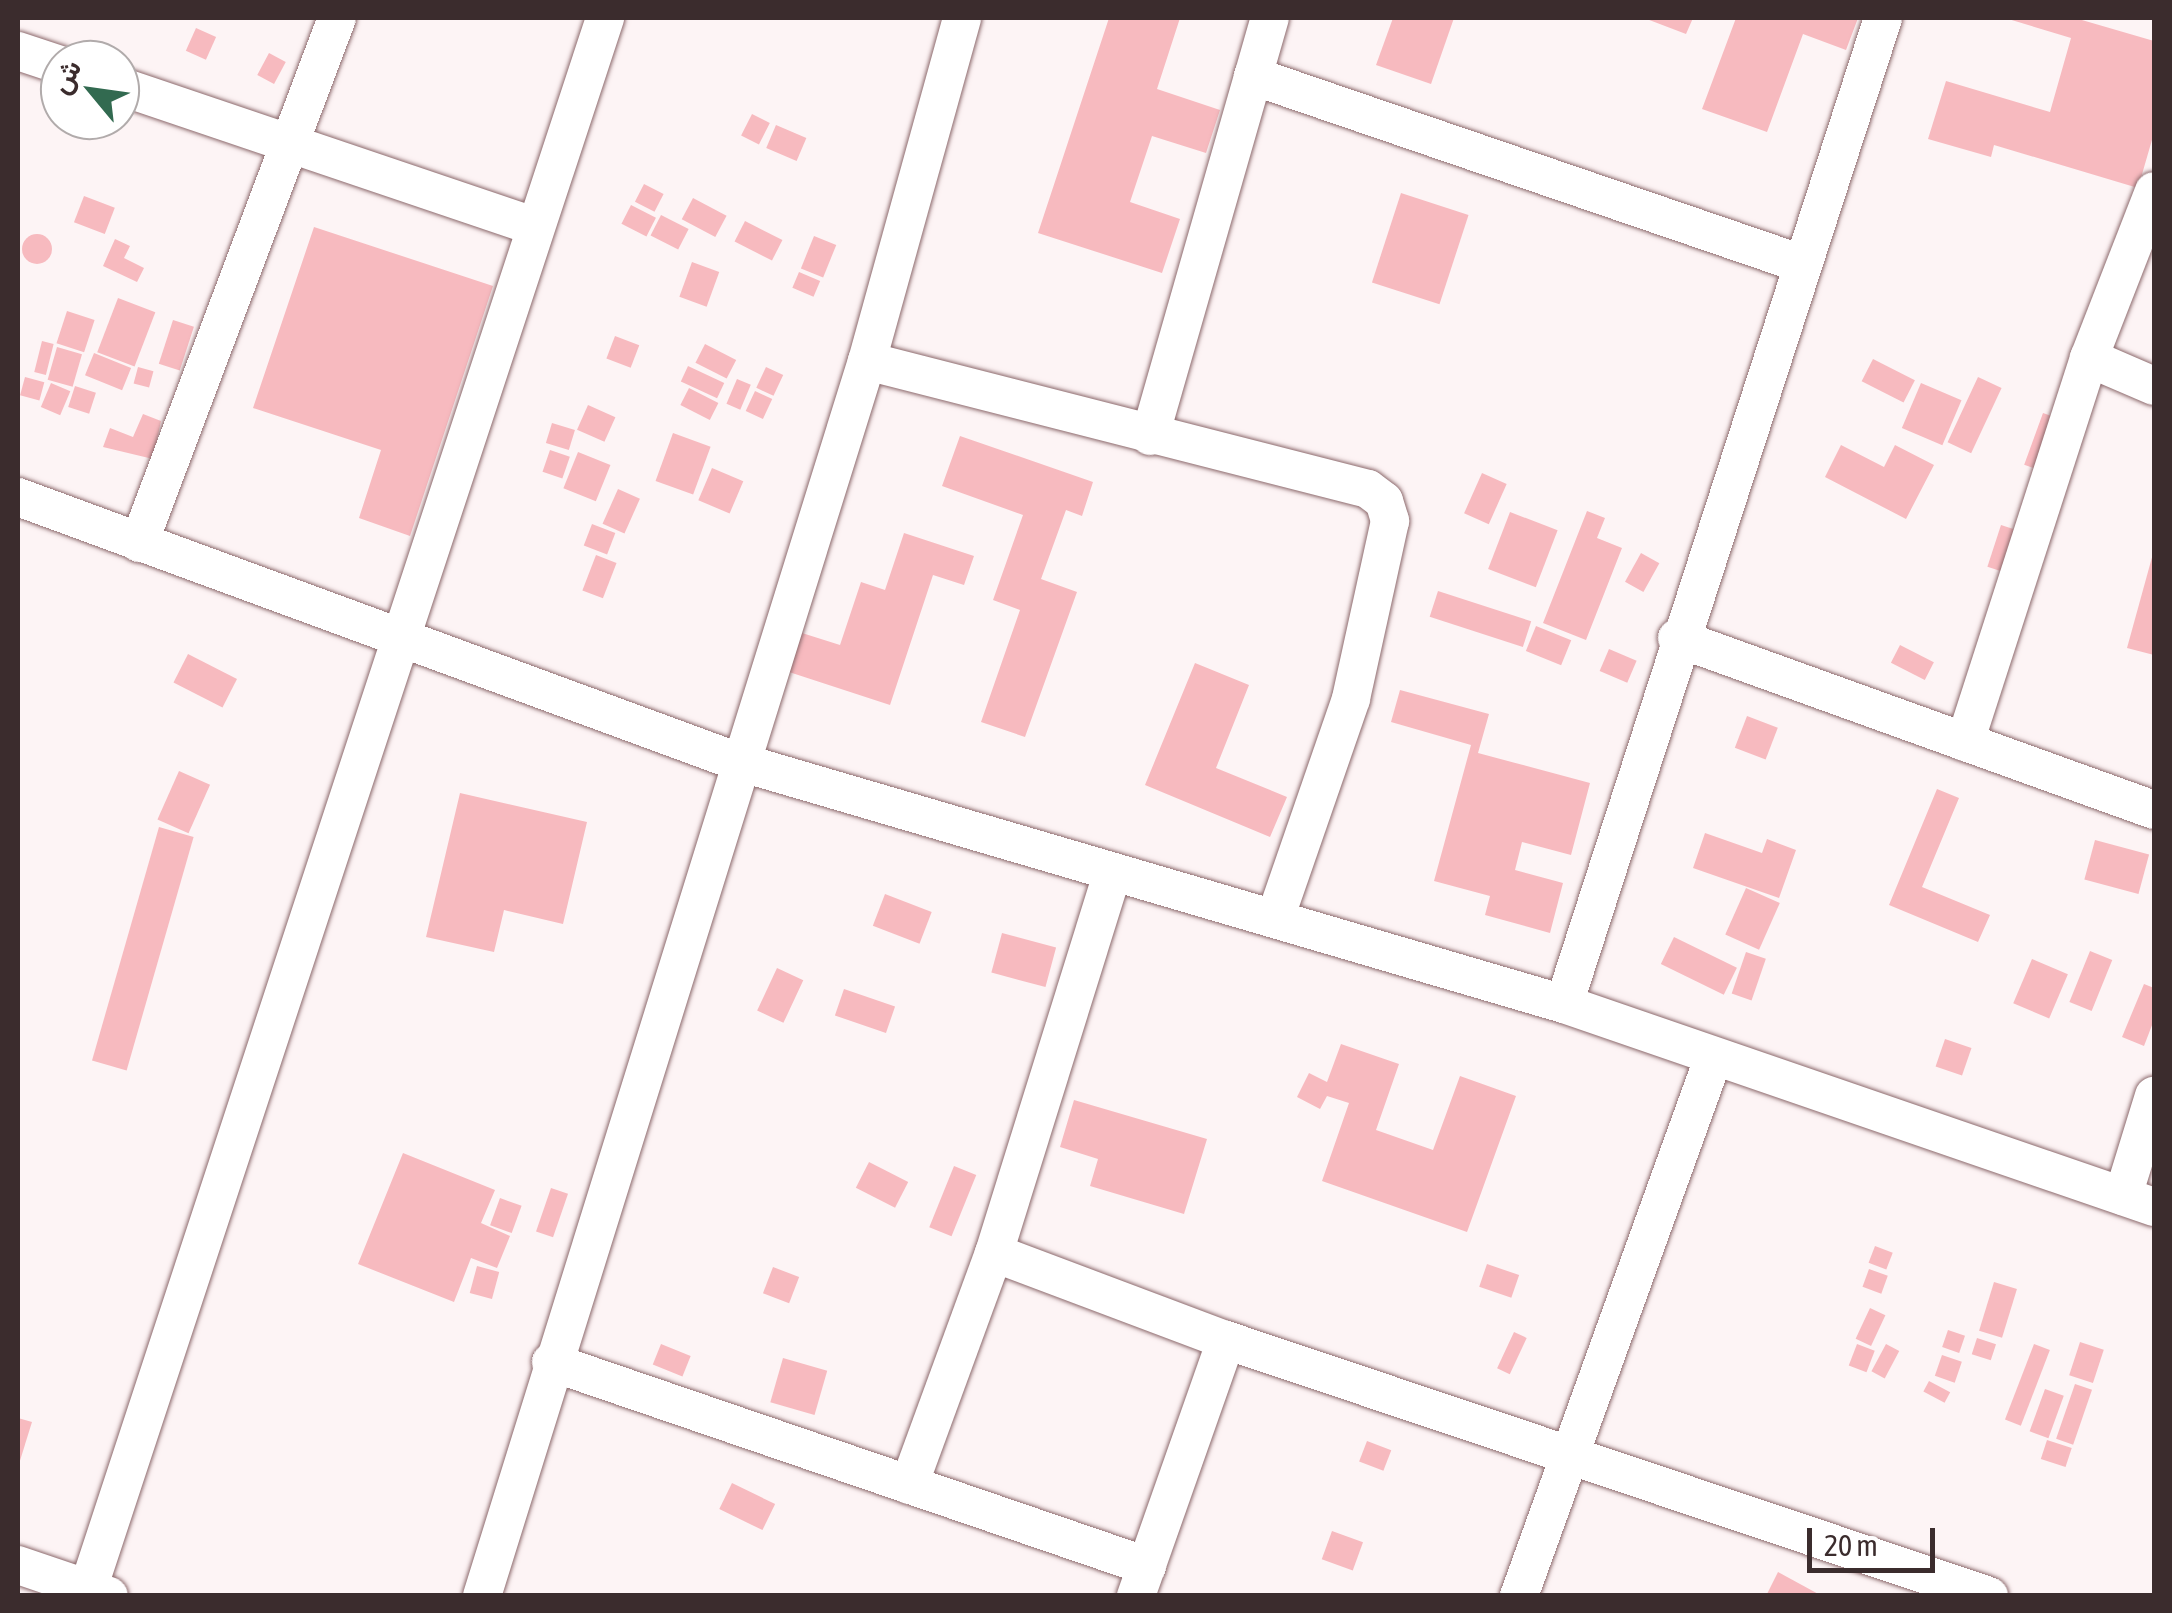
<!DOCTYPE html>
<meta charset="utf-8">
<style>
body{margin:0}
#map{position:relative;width:2172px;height:1613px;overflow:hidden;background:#fdf4f5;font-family:"Asap Condensed",Vazirmatn,sans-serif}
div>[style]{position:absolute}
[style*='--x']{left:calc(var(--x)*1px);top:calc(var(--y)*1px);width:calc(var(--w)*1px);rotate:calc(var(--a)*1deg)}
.building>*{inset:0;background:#f7babf;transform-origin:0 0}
.round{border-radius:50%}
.roads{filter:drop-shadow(0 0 2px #8c696c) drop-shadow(0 0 2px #8c696c)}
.street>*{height:38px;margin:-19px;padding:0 19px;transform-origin:19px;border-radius:19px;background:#fff}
span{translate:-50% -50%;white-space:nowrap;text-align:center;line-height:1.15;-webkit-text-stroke:8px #fff;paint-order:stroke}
.frame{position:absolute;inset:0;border:20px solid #3b2c2d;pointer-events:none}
.north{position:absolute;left:40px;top:40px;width:100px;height:100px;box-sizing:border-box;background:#fff;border:2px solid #b1abab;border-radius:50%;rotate:299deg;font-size:28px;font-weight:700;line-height:40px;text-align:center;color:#3b2c2d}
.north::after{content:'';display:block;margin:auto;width:35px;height:45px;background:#326a50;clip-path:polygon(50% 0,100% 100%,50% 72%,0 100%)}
.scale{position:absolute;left:1807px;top:1528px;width:128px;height:45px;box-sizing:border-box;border:5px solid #3b2c2d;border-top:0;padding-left:12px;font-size:30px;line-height:35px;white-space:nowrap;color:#3b2c2d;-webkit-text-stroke:8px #fff;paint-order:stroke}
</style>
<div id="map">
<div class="building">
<i style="clip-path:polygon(1109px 18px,1180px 18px,1157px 89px,1220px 110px,1206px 153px,1152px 136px,1130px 202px,1180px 219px,1162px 273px,1038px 233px)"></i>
<i style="clip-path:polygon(1393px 18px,1454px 18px,1431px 84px,1376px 65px)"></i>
<i style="clip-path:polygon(1644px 18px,1693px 18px,1686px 34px)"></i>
<i style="clip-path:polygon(1736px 18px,1858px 18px,1846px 50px,1803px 34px,1767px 132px,1702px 109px)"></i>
<i style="clip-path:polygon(2005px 18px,2075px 18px,2154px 41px,2154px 133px,2138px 188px,1994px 145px,1991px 157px,1928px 139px,1946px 81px,2050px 112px,2071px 38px)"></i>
<i style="left:196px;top:28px;width:22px;height:25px;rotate:24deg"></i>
<i style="left:269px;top:53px;width:19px;height:25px;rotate:28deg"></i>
<i style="left:752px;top:114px;width:20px;height:24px;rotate:27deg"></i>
<i style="left:776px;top:125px;width:33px;height:25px;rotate:23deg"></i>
<i style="left:644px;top:184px;width:22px;height:20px;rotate:27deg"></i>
<i style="left:1401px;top:193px;width:71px;height:94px;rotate:18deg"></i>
<i style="left:84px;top:196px;width:33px;height:28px;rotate:21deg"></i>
<i style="left:693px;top:198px;width:38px;height:24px;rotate:28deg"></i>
<i style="left:631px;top:205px;width:28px;height:21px;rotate:27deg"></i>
<i style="left:661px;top:215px;width:31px;height:23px;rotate:27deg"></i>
<i style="left:745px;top:221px;width:42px;height:23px;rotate:27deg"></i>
<i style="clip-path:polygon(314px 227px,493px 286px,410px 536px,359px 518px,381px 450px,253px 408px)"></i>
<i class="round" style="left:22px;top:234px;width:30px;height:30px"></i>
<i style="left:814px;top:236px;width:24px;height:35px;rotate:22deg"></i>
<i style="clip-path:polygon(115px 239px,130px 246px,124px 258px,144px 268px,137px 282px,103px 266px)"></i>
<i style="left:692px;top:262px;width:29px;height:37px;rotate:20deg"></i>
<i style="left:799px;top:272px;width:23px;height:17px;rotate:23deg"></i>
<i style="left:118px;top:298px;width:40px;height:58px;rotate:21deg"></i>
<i style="left:67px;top:311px;width:29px;height:34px;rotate:18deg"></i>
<i style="left:173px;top:320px;width:22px;height:46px;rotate:18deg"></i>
<i style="left:615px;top:336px;width:26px;height:24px;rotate:21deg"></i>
<i style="left:42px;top:341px;width:12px;height:32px;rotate:14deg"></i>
<i style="left:705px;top:344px;width:35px;height:21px;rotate:27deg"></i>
<i style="left:57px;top:347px;width:26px;height:34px;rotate:16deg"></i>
<i style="left:94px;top:353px;width:40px;height:24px;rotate:22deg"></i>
<i style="left:1873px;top:359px;width:47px;height:25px;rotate:27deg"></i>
<i style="left:688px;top:366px;width:40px;height:17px;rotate:25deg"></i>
<i style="left:138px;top:367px;width:16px;height:17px;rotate:15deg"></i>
<i style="left:766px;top:367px;width:19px;height:23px;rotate:25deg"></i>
<i style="left:25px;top:377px;width:20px;height:19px;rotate:15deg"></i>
<i style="left:1978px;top:377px;width:26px;height:72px;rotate:25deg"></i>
<i style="left:737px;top:379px;width:15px;height:27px;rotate:23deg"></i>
<i style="left:51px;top:383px;width:21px;height:26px;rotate:23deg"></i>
<i style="left:1921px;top:383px;width:44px;height:49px;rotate:23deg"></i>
<i style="left:75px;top:386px;width:22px;height:22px;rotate:18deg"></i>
<i style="left:689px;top:388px;width:33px;height:19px;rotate:27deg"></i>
<i style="left:755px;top:391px;width:19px;height:22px;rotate:25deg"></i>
<i style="left:588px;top:405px;width:30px;height:27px;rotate:24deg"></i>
<i style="left:2043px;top:413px;width:23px;height:55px;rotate:20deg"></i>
<i style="clip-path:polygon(143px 414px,161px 421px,153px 459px,103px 447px,110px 428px,133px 437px)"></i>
<i style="left:552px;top:423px;width:24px;height:21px;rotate:17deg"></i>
<i style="left:673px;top:433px;width:40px;height:51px;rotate:20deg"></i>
<i style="clip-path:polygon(960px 436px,1093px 482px,1082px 516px,1066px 510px,1041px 579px,1077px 592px,1025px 737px,981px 722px,1020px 610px,993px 600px,1023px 515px,942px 486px)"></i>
<i style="clip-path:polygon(1841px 445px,1884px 467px,1895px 445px,1934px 465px,1906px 519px,1825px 477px)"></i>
<i style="left:550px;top:450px;width:21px;height:23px;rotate:19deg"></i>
<i style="left:578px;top:452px;width:35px;height:39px;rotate:22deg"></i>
<i style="left:712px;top:468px;width:34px;height:35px;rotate:23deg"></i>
<i style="left:1482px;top:473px;width:27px;height:44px;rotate:24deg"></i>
<i style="left:618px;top:489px;width:24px;height:38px;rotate:24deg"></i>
<i style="clip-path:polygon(1587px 511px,1605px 518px,1597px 538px,1622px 548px,1586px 640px,1543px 623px)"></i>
<i style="left:1510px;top:512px;width:51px;height:61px;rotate:21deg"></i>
<i style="left:592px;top:524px;width:25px;height:23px;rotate:21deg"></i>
<i style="left:2001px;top:525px;width:25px;height:44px;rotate:18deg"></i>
<i style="clip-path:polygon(904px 533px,974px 556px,964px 585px,933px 575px,890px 705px,789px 672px,802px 633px,840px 645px,861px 582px,885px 590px)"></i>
<i style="clip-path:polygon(2154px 550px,2154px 655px,2127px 648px)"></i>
<i style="left:1641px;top:553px;width:21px;height:33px;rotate:29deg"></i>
<i style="left:596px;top:555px;width:22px;height:38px;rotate:21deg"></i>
<i style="left:1438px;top:591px;width:98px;height:27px;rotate:18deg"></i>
<i style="left:1536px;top:626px;width:38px;height:27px;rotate:22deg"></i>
<i style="left:1900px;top:645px;width:38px;height:20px;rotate:27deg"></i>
<i style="left:1609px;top:649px;width:30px;height:24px;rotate:23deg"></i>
<i style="left:188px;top:654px;width:55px;height:32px;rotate:27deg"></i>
<i style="clip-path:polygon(1195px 663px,1249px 685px,1216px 768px,1287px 797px,1270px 837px,1145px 785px)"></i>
<i style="clip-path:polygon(1400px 690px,1489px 714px,1478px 753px,1590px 783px,1571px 855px,1522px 842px,1515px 870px,1563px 883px,1550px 933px,1485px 915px,1490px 896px,1434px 881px,1471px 745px,1391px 722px)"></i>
<i style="left:1747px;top:716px;width:33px;height:34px;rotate:21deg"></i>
<i style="left:179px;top:771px;width:34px;height:53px;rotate:24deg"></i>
<i style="clip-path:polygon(1937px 789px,1959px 798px,1922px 887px,1990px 915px,1978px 942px,1889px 905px)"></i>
<i style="clip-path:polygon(460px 793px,587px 822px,563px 924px,504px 910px,494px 952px,426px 937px)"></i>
<i style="left:159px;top:827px;width:36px;height:243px;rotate:16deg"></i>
<i style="clip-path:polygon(1705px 833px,1762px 853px,1767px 839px,1796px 850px,1779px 898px,1693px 868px)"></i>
<i style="left:2095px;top:840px;width:56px;height:41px;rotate:15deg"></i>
<i style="left:1746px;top:888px;width:37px;height:51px;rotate:24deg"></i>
<i style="left:885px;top:894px;width:50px;height:34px;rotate:21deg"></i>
<i style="left:1002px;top:933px;width:56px;height:41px;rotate:15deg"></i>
<i style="left:1674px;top:937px;width:70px;height:30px;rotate:26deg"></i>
<i style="left:2090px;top:951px;width:24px;height:55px;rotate:22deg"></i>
<i style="left:1746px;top:952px;width:21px;height:44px;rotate:19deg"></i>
<i style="left:2032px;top:959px;width:39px;height:48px;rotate:23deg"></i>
<i style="left:777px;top:968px;width:29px;height:47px;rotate:25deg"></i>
<i style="clip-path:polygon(2144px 984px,2154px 988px,2154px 1020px,2144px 1046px,2122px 1037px)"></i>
<i style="left:844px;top:989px;width:54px;height:28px;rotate:19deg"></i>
<i style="left:1945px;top:1039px;width:28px;height:29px;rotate:19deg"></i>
<i style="clip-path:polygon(1341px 1044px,1399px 1064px,1376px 1130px,1433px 1150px,1460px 1076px,1516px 1096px,1467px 1232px,1322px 1181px,1349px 1103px,1327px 1096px,1320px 1109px,1297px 1097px,1309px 1073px,1327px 1082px)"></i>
<i style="clip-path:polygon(1074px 1100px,1207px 1139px,1184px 1214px,1090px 1186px,1098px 1159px,1060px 1147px)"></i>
<i style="clip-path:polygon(403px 1153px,495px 1190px,481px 1223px,510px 1236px,497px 1268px,471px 1258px,454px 1302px,358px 1264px)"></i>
<i style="left:869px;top:1162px;width:44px;height:29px;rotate:27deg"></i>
<i style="left:954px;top:1166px;width:24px;height:66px;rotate:22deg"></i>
<i style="left:551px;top:1188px;width:18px;height:46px;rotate:19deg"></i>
<i style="left:500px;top:1198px;width:23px;height:29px;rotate:20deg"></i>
<i style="left:1875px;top:1246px;width:19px;height:18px;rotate:21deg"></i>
<i style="left:1487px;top:1264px;width:34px;height:24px;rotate:19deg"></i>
<i style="left:477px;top:1266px;width:23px;height:28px;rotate:15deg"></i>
<i style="left:773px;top:1267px;width:28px;height:28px;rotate:21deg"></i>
<i style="left:1869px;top:1269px;width:20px;height:19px;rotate:20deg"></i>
<i style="left:1994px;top:1282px;width:24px;height:51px;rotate:17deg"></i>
<i style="left:1870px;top:1308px;width:17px;height:34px;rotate:25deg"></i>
<i style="left:1948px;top:1330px;width:18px;height:18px;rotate:19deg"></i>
<i style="left:1514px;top:1332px;width:14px;height:40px;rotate:25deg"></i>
<i style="left:1977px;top:1338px;width:20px;height:17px;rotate:18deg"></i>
<i style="left:2080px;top:1342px;width:25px;height:35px;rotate:18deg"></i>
<i style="left:661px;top:1344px;width:32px;height:22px;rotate:22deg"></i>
<i style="left:1857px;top:1344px;width:19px;height:23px;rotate:21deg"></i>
<i style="left:1886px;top:1344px;width:15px;height:31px;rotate:28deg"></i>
<i style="left:2034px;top:1344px;width:17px;height:81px;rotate:21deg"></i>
<i style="left:1942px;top:1355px;width:21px;height:22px;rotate:19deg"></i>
<i style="left:783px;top:1358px;width:46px;height:46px;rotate:16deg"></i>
<i style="left:1929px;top:1381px;width:24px;height:12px;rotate:28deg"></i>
<i style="left:2075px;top:1384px;width:18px;height:58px;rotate:19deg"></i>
<i style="left:2045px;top:1389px;width:20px;height:45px;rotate:20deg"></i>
<i style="clip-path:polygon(18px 1418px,32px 1422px,18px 1467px)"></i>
<i style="left:2047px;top:1440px;width:26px;height:20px;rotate:18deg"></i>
<i style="left:1367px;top:1441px;width:26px;height:22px;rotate:21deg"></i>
<i style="left:732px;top:1483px;width:48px;height:29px;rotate:26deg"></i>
<i style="left:1332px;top:1531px;width:33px;height:30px;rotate:20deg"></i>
<i style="clip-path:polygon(1778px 1572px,1822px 1596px,1766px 1596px)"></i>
</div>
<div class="roads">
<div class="street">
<i style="--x:18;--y:51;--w:44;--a:18.4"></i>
<i style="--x:1253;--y:76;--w:580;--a:18.9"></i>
<i style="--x:120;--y:86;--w:433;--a:18.7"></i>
<i style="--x:2089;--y:358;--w:71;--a:23.3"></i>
<i style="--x:867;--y:361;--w:517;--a:14.33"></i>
<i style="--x:1368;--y:489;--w:20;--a:37"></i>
<i style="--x:1384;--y:501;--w:21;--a:73"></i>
<i style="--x:1390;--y:521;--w:182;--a:102.4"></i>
<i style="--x:1351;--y:699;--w:232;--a:109.1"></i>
<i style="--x:1150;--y:436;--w:435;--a:-74"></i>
<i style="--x:18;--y:497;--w:765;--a:20.19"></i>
<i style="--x:736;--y:761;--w:863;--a:16.36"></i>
<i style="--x:1564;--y:1004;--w:624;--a:18.99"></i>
<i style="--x:139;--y:543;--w:561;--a:-69.34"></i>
<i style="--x:1677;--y:638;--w:507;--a:19.83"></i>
<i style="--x:1965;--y:742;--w:404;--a:-72.1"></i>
<i style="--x:2089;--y:358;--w:179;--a:-68.7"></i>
<i style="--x:1564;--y:1004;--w:1036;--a:-72.07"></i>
<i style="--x:2123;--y:1196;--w:105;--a:-72.8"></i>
<i style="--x:994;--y:1253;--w:248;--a:20.6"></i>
<i style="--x:1226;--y:1340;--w:805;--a:18.55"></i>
<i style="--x:551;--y:1362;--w:630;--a:18.9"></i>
<i style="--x:909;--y:1485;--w:247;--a:-69.9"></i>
<i style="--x:994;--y:1253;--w:397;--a:-72.7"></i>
<i style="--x:18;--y:1565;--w:96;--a:18.8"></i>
<i style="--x:88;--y:1589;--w:1654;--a:-71.78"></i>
<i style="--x:482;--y:1596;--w:1294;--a:-72.69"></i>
<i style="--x:867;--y:361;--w:356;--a:-74.5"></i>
<i style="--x:1136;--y:1596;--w:271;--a:-70.6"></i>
<i style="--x:1519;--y:1596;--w:571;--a:-70.14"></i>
</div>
</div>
<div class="frame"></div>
<div class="north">ش</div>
<div class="scale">20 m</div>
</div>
